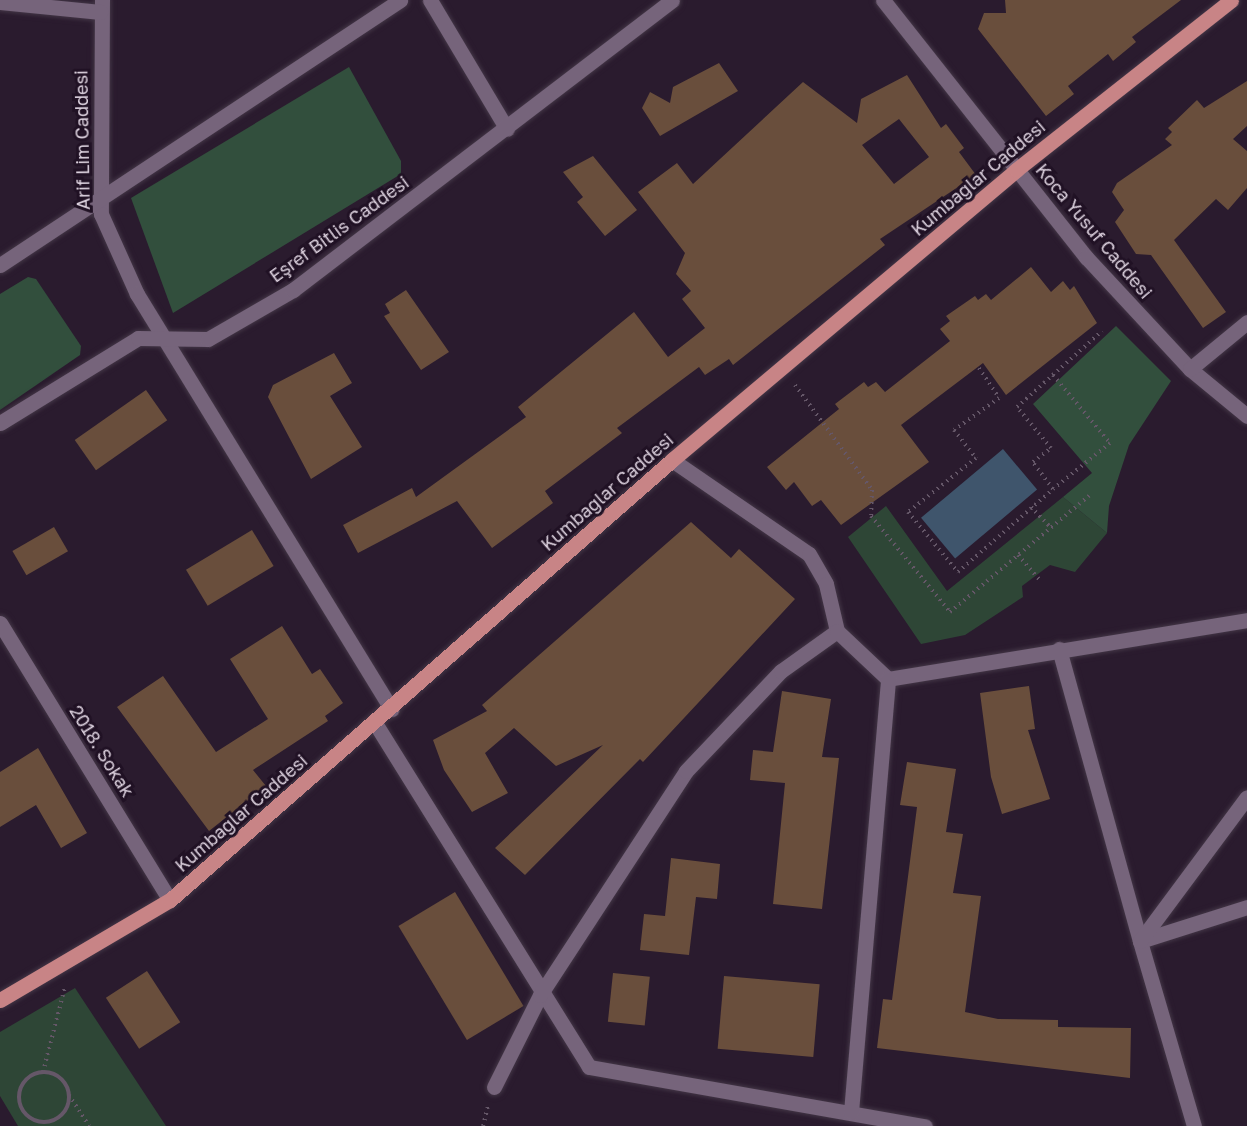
<!DOCTYPE html>
<meta charset="utf-8">
<style>
body{margin:0}
#map{position:relative;width:1247px;height:1126px;overflow:hidden;background:#2a1b2e;font-family:"Golos Text",sans-serif}
div>[style]{position:absolute}
[style*='--x']{left:calc(var(--x)*1px);top:calc(var(--y)*1px);width:calc(var(--w)*1px);rotate:calc(var(--a)*1deg)}
.green>*{inset:0;background:#2e4636}
.forest>*{inset:0;background:#324f3d}
.water>*{inset:0;background:#3f556c;transform-origin:0 0}
.building>*{inset:0;background:#694e3c;transform-origin:0 0}
.path>*{height:4px;margin-top:-2px;transform-origin:0;background:repeating-linear-gradient(90deg,#655768 0 1.5px,transparent 0 6px)}
.path>.ring{margin:-2px;padding:0;box-sizing:content-box;background:none;border:4px solid #655768;border-radius:50%}
.roads{filter:drop-shadow(0 0 2px #433646) drop-shadow(0 0 2px #433646)}
.minor>*{height:15px;margin:-7.5px;padding:0 7.5px;transform-origin:7.5px;border-radius:7.5px;background:#76647b}
.major>*{height:15px;margin:-7.5px;padding:0 7.5px;transform-origin:7.5px;border-radius:7.5px;background:#c88486}
span{translate:-50% -50%;white-space:nowrap;text-align:center;line-height:1.15;-webkit-text-stroke:6px #201124;paint-order:stroke}
.street-label{font-size:18px;color:#ddd2df}
</style>
<div id="map">
<div class="green">
<i style="clip-path:polygon(1063px 497px,1107px 533px,1075px 572px,1050px 565px,1022px 586px,1023px 597px,965px 635px,921px 644px,848px 537px,886px 506px,947px 591px)"></i>
<i style="clip-path:polygon(75px 988px,166px 1126px,18px 1126px,0 1096px,0 1032px)"></i>
</div>
<div class="forest">
<i style="clip-path:polygon(349px 67px,401px 161px,401px 174px,173px 313px,131px 198px)"></i>
<i style="clip-path:polygon(28px 277px,36px 279px,81px 346px,80px 355px,0 410px,0 294px)"></i>
<i style="clip-path:polygon(1116px 326px,1171px 381px,1129px 445px,1109px 506px,1107px 533px,1063px 497px,1092px 473px,1033px 404px)"></i>
</div>
<div class="water">
<i style="left:1003px;top:449px;width:53px;height:107px;rotate:50deg"></i>
</div>
<div class="building">
<i style="clip-path:polygon(1005px 0,1181px 0,1132px 37px,1136px 42px,1113px 61px,1108px 54px,1068px 86px,1074px 94px,1046px 116px,978px 29px,984px 13px,1006px 13px)"></i>
<i style="clip-path:polygon(719px 63px,738px 91px,660px 136px,642px 108px,650px 92px,670px 103px,673px 87px)"></i>
<i style="clip-path:polygon(evenodd,907px 75px,941px 128px,946px 124px,964px 148px,959px 152px,976px 175px,880px 239px,885px 245px,733px 365px,729px 359px,705px 375px,699px 367px,617px 428px,622px 433px,545px 491px,553px 503px,492px 548px,457px 501px,358px 553px,343px 525px,412px 488px,416px 497px,526px 417px,518px 407px,634px 312px,668px 357px,705px 328px,682px 299px,691px 291px,676px 274px,685px 253px,638px 192px,677px 163px,693px 184px,803px 82px,857px 123px,861px 99px,907px 75px,899px 119px,929px 157px,894px 184px,862px 145px,899px 119px)"></i>
<i style="clip-path:polygon(1247px 81px,1247px 126px,1233px 139px,1247px 151px,1247px 188px,1228px 210px,1216px 199px,1174px 240px,1226px 312px,1203px 328px,1151px 255px,1136px 254px,1115px 222px,1124px 210px,1112px 192px,1117px 183px,1172px 145px,1165px 139px,1172px 132px,1168px 128px,1197px 100px,1204px 108px)"></i>
<i style="clip-path:polygon(593px 156px,637px 210px,605px 236px,577px 202px,583px 197px,563px 172px)"></i>
<i style="clip-path:polygon(1031px 267px,1051px 292px,1063px 281px,1070px 290px,1074px 286px,1097px 323px,1006px 395px,983px 363px,901px 425px,929px 462px,841px 525px,821px 500px,812px 506px,794px 482px,786px 490px,767px 467px,839px 409px,835px 404px,864px 382px,868px 387px,876px 382px,885px 392px,950px 341px,940px 329px,950px 321px,946px 316px,975px 296px,978px 300px,986px 294px,991px 300px)"></i>
<i style="clip-path:polygon(406px 290px,449px 352px,421px 370px,384px 316px,390px 313px,385px 304px)"></i>
<i style="clip-path:polygon(334px 353px,352px 383px,330px 396px,362px 447px,311px 479px,268px 397px,273px 385px)"></i>
<i style="left:146px;top:390px;width:37px;height:87px;rotate:55deg"></i>
<i style="clip-path:polygon(691px 522px,731px 558px,739px 549px,795px 599px,643px 762px,640px 759px,525px 875px,495px 848px,603px 745px,556px 766px,514px 728px,485px 753px,508px 793px,472px 812px,444px 770px,433px 740px,487px 711px,482px 705px)"></i>
<i style="left:54px;top:527px;width:28px;height:48px;rotate:60deg"></i>
<i style="left:252px;top:530px;width:42px;height:77px;rotate:59deg"></i>
<i style="clip-path:polygon(282px 626px,312px 674px,320px 669px,343px 703px,325px 716px,328px 721px,253px 770px,266px 786px,209px 831px,117px 707px,163px 676px,216px 752px,268px 719px,230px 659px)"></i>
<i style="clip-path:polygon(1029px 686px,1035px 729px,1028px 730px,1050px 799px,1002px 814px,991px 777px,980px 693px)"></i>
<i style="clip-path:polygon(782px 691px,831px 699px,822px 757px,839px 758px,822px 909px,773px 904px,785px 783px,750px 780px,753px 750px,773px 752px)"></i>
<i style="clip-path:polygon(38px 748px,87px 833px,61px 848px,36px 805px,0 827px,0 772px)"></i>
<i style="clip-path:polygon(907px 762px,956px 769px,946px 832px,963px 834px,953px 893px,981px 896px,965px 1012px,998px 1019px,1058px 1020px,1058px 1027px,1131px 1028px,1130px 1078px,877px 1048px,883px 999px,892px 1000px,917px 807px,900px 805px)"></i>
<i style="clip-path:polygon(671px 858px,720px 864px,717px 899px,696px 897px,689px 955px,640px 950px,644px 914px,665px 916px)"></i>
<i style="left:455px;top:892px;width:133px;height:66px;rotate:59deg"></i>
<i style="left:147px;top:971px;width:61px;height:49px;rotate:57deg"></i>
<i style="left:613px;top:973px;width:37px;height:49px;rotate:6deg"></i>
<i style="left:724px;top:976px;width:96px;height:73px;rotate:5deg"></i>
</div>
<div class="path">
<i style="--x:979;--y:368;--w:36;--a:56"></i>
<i style="--x:999;--y:398;--w:55;--a:144.6"></i>
<i style="--x:954;--y:430;--w:36;--a:52"></i>
<i style="--x:976;--y:458;--w:87;--a:141.5"></i>
<i style="--x:908;--y:512;--w:78;--a:50.2"></i>
<i style="--x:958;--y:572;--w:126;--a:-41.1"></i>
<i style="--x:1053;--y:489;--w:34;--a:-127"></i>
<i style="--x:1033;--y:462;--w:23;--a:-38"></i>
<i style="--x:1051;--y:448;--w:53;--a:-129.7"></i>
<i style="--x:1017;--y:407;--w:114;--a:-41.8"></i>
<i style="--x:1053;--y:375;--w:89;--a:50"></i>
<i style="--x:1110;--y:443;--w:73;--a:141.1"></i>
<i style="--x:795;--y:385;--w:130;--a:53.7"></i>
<i style="--x:872;--y:490;--w:26;--a:92"></i>
<i style="--x:871;--y:516;--w:124;--a:50.5"></i>
<i style="--x:950;--y:612;--w:182;--a:-39.9"></i>
<i style="--x:1031;--y:507;--w:29;--a:46"></i>
<i style="--x:1018;--y:555;--w:32;--a:49"></i>
<i style="--x:43;--y:1072;--w:88;--a:-75.5"></i>
<i class="ring" style="left:19px;top:1072px;width:46px;height:46px"></i>
<i style="--x:69;--y:1095;--w:37;--a:57"></i>
<i style="--x:483;--y:1126;--w:21;--a:-76"></i>
</div>
<div class="roads">
<div class="minor">
<i style="--x:102;--y:0;--w:214;--a:90.3"></i>
<i style="--x:101;--y:214;--w:88;--a:65.8"></i>
<i style="--x:137;--y:294;--w:487;--a:58.5"></i>
<i style="--x:430;--y:0;--w:150;--a:59.2"></i>
<i style="--x:883;--y:0;--w:328;--a:51.7"></i>
<i style="--x:1086;--y:257;--w:153;--a:47.1"></i>
<i style="--x:1190;--y:369;--w:74;--a:39.5"></i>
<i style="--x:0;--y:2;--w:101;--a:5.7"></i>
<i style="--x:0;--y:265;--w:480;--a:-33.5"></i>
<i style="--x:1190;--y:369;--w:74;--a:-39.5"></i>
<i style="--x:0;--y:423;--w:162;--a:-31.6"></i>
<i style="--x:138;--y:338;--w:70;--a:0.8"></i>
<i style="--x:208;--y:339;--w:98;--a:-30"></i>
<i style="--x:293;--y:290;--w:477;--a:-37.4"></i>
<i style="--x:672;--y:460;--w:166;--a:34.5"></i>
<i style="--x:809;--y:554;--w:34;--a:60"></i>
<i style="--x:826;--y:584;--w:48;--a:76.8"></i>
<i style="--x:0;--y:623;--w:325;--a:58.5"></i>
<i style="--x:1059;--y:649;--w:303;--a:74.5"></i>
<i style="--x:1140;--y:941;--w:112;--a:-17.6"></i>
<i style="--x:375;--y:723;--w:405;--a:58.1"></i>
<i style="--x:589;--y:1067;--w:341;--a:10"></i>
<i style="--x:494;--y:1087;--w:103;--a:-63.4"></i>
<i style="--x:540;--y:995;--w:267;--a:-56.9"></i>
<i style="--x:686;--y:771;--w:138;--a:-46.5"></i>
<i style="--x:781;--y:671;--w:69;--a:-35.5"></i>
<i style="--x:837;--y:631;--w:70;--a:43.3"></i>
<i style="--x:888;--y:679;--w:364;--a:-9.3"></i>
<i style="--x:851;--y:1112;--w:435;--a:-85.1"></i>
<i style="--x:1194;--y:1126;--w:193;--a:-106.3"></i>
<i style="--x:1140;--y:941;--w:179;--a:-53.4"></i>
</div>
<div class="major">
<i style="--x:0;--y:1000;--w:197;--a:-30.5"></i>
<i style="--x:170;--y:900;--w:668;--a:-41.23"></i>
<i style="--x:672;--y:460;--w:450;--a:-40.1"></i>
<i style="--x:1016;--y:170;--w:274;--a:-38.3"></i>
</div>
</div>
<div class="street-label">
<span style="left:82px;top:140px;rotate:-91deg">Arif Lim Caddesi</span>
<span style="left:978px;top:178px;rotate:-40deg">Kumbağlar Caddesi</span>
<span style="left:339px;top:229px;rotate:-36deg">Eşref Bitlis Caddesi</span>
<span style="left:1094px;top:231px;rotate:50deg">Koca Yusuf Caddesi</span>
<span style="left:607px;top:492px;rotate:-41deg">Kumbağlar Caddesi</span>
<span style="left:102px;top:751px;rotate:58deg">2018. Sokak</span>
<span style="left:241px;top:813px;rotate:-41deg">Kumbağlar Caddesi</span>
</div>
</div>
